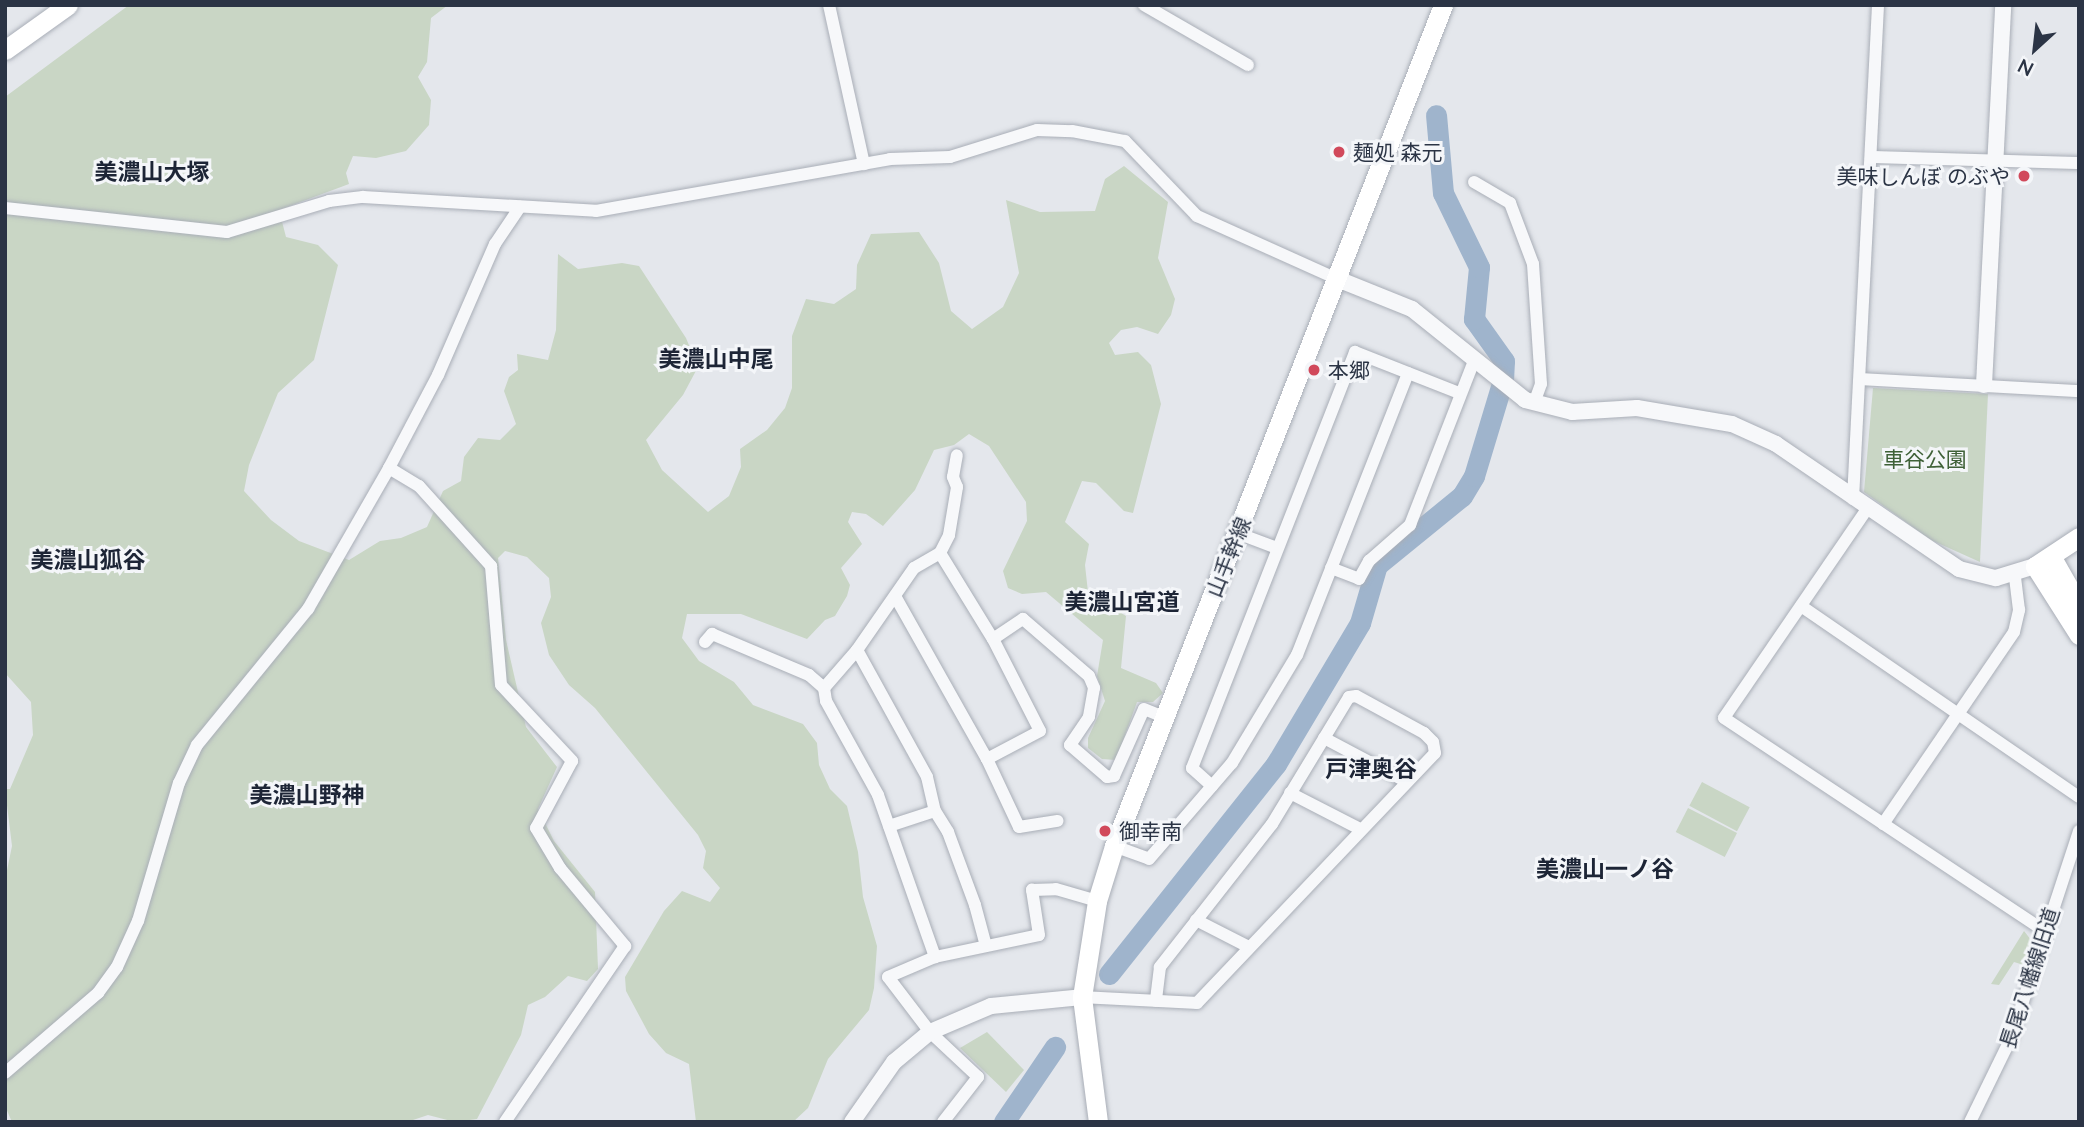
<!DOCTYPE html>
<meta charset="utf-8">
<style>
body{margin:0}
#map{position:relative;width:2084px;height:1127px;overflow:hidden;background:#e4e7ec;font-family:Lato,"Noto Sans JP",sans-serif}
div>[style]{position:absolute}
[style*='--x']{left:calc(var(--x)*1px);top:calc(var(--y)*1px);width:calc(var(--w)*1px);rotate:calc(var(--a)*1deg)}
.green>*{inset:0;background:#c9d6c5;transform-origin:0 0}
.river>*{height:21px;margin:-10.5px;padding:0 10.5px;transform-origin:10.5px;border-radius:10.5px;background:#9fb4cc}
.roads{filter:drop-shadow(0 0 2px #a9aeb7) drop-shadow(0 0 2px #a9aeb7)}
.minor>*{height:12px;margin:-6px;padding:0 6px;transform-origin:6px;border-radius:6px;background:#f7f8fa}
.tertiary>*{height:16px;margin:-8px;padding:0 8px;transform-origin:8px;border-radius:8px;background:#f7f8fa}
.secondary>*{height:19px;margin:-9.5px;padding:0 9.5px;transform-origin:9.5px;border-radius:9.5px;background:#fff}
.dots>*{width:19px;height:19px;translate:-50% -50%;box-sizing:border-box;border:4px solid #f4f6f9;border-radius:50%}
span{translate:-50% -50%;white-space:nowrap;text-align:center;line-height:1.15;-webkit-text-stroke:6px #f4f6f9;paint-order:stroke}
.poi-label{font-size:21px;color:#2b3445}
.left{translate:0 -50%;text-align:left}
.right{translate:-100% -50%;text-align:right}
.park-label{font-size:21px;color:#3f6138}
.street-label{font-size:21px;color:#2b3445}
.neighbourhood-label{font-size:23px;color:#1d2536;font-weight:700}
.frame{position:absolute;inset:0;border:7px solid #2b3445;pointer-events:none}
.north{position:absolute;left:2000px;top:14px;width:70px;height:70px;-webkit-text-stroke:5px #f4f6f9;paint-order:stroke;rotate:207deg;font-size:19px;font-weight:700;line-height:28px;text-align:center;color:#2b3445}
.north::after{content:'';display:block;margin:auto;width:24px;height:32px;background:#2b3445;clip-path:polygon(50% 0,100% 100%,50% 72%,0 100%)}
</style>
<div id="map">
<div class="green">
<i style="clip-path:polygon(129px 5px,448px 5px,431px 18px,427px 62px,418px 77px,431px 100px,429px 125px,406px 151px,376px 158px,353px 156px,346px 173px,349px 184px,279px 210px,286px 237px,318px 245px,338px 265px,314px 360px,278px 393px,249px 465px,244px 491px,271px 520px,299px 541px,349px 560px,380px 541px,401px 538px,427px 527px,443px 491px,461px 481px,464px 457px,478px 438px,500px 440px,516px 424px,504px 391px,509px 377px,518px 370px,517px 354px,548px 360px,556px 330px,558px 254px,578px 269px,622px 263px,639px 266px,686px 338px,698px 367px,683px 395px,646px 440px,662px 470px,708px 512px,729px 496px,741px 467px,740px 449px,767px 430px,785px 408px,792px 388px,792px 336px,806px 299px,834px 304px,856px 289px,857px 265px,871px 234px,919px 232px,939px 263px,951px 311px,972px 329px,1003px 307px,1019px 273px,1006px 200px,1040px 212px,1095px 211px,1105px 179px,1124px 166px,1168px 202px,1158px 258px,1175px 299px,1171px 315px,1158px 334px,1137px 327px,1121px 330px,1109px 343px,1115px 355px,1138px 352px,1151px 365px,1161px 404px,1133px 513px,1124px 511px,1096px 483px,1082px 481px,1065px 522px,1089px 544px,1085px 565px,1088px 592px,1126px 616px,1121px 668px,1156px 683px,1163px 693px,1153px 702px,1137px 702px,1116px 760px,1102px 759px,1088px 748px,1088px 738px,1105px 701px,1097px 676px,1103px 640px,1046px 592px,1022px 594px,1008px 588px,1003px 571px,1027px 521px,1026px 502px,989px 446px,969px 434px,954px 445px,934px 450px,915px 490px,883px 526px,866px 514px,852px 512px,848px 522px,862px 544px,841px 568px,850px 585px,847px 596px,835px 616px,825px 620px,807px 639px,741px 614px,687px 614px,682px 638px,699px 661px,734px 682px,753px 705px,803px 724px,817px 743px,819px 765px,830px 789px,847px 806px,858px 852px,863px 897px,877px 946px,874px 988px,869px 1010px,828px 1059px,808px 1108px,793px 1122px,696px 1122px,689px 1064px,666px 1053px,649px 1034px,626px 991px,625px 977px,664px 911px,682px 891px,710px 902px,720px 888px,703px 868px,706px 851px,698px 835px,595px 708px,569px 685px,549px 655px,541px 623px,551px 597px,549px 578px,527px 557px,505px 551px,498px 558px,506px 640px,526px 727px,557px 767px,538px 809px,554px 841px,595px 892px,598px 969px,587px 981px,568px 976px,545px 997px,528px 1005px,521px 1035px,477px 1119px,455px 1122px,428px 1115px,407px 1122px,12px 1122px,5px 1106px,5px 880px,12px 846px,5px 789px,10px 789px,33px 735px,31px 702px,5px 673px,5px 97px)"></i>
<i style="clip-path:polygon(1873px 388px,1988px 394px,1980px 562px,1931px 540px,1864px 492px)"></i>
<i style="left:1702px;top:782px;width:54px;height:27px;rotate:28deg"></i>
<i style="left:1688px;top:808px;width:55px;height:27px;rotate:27deg"></i>
<i style="clip-path:polygon(2024px 931px,2035px 945px,2027px 966px,2014px 962px,1999px 985px,1991px 984px)"></i>
<i style="clip-path:polygon(987px 1032px,1024px 1070px,1006px 1092px,960px 1048px)"></i>
</div>
<div class="river">
<i style="--x:1109;--y:974;--w:268;--a:-51.5"></i>
<i style="--x:1276;--y:764;--w:164;--a:-59.2"></i>
<i style="--x:1360;--y:623;--w:60;--a:-73.7"></i>
<i style="--x:1377;--y:565;--w:109;--a:-39.1"></i>
<i style="--x:1462;--y:496;--w:23;--a:-59"></i>
<i style="--x:1474;--y:476;--w:100;--a:-73.2"></i>
<i style="--x:1503;--y:380;--w:19;--a:-87"></i>
<i style="--x:1504;--y:361;--w:52;--a:-125.5"></i>
<i style="--x:1474;--y:319;--w:52;--a:-84.5"></i>
<i style="--x:1479;--y:267;--w:82;--a:-115.9"></i>
<i style="--x:1443;--y:193;--w:78;--a:-95.1"></i>
<i style="--x:1004;--y:1122;--w:91;--a:-55.8"></i>
</div>
<div class="roads">
<div class="minor">
<i style="--x:829;--y:5;--w:163;--a:77.6"></i>
<i style="--x:1144;--y:5;--w:120;--a:30"></i>
<i style="--x:1871;--y:157;--w:208;--a:1.7"></i>
<i style="--x:1474;--y:182;--w:42;--a:30.3"></i>
<i style="--x:1510;--y:203;--w:65;--a:69.3"></i>
<i style="--x:1533;--y:264;--w:120;--a:86.2"></i>
<i style="--x:1541;--y:384;--w:20;--a:110"></i>
<i style="--x:5;--y:208;--w:223;--a:6.2"></i>
<i style="--x:227;--y:232;--w:107;--a:-16.9"></i>
<i style="--x:329;--y:201;--w:34;--a:-7"></i>
<i style="--x:363;--y:197;--w:233;--a:3.4"></i>
<i style="--x:596;--y:211;--w:299;--a:-10"></i>
<i style="--x:890;--y:159;--w:60;--a:-1.9"></i>
<i style="--x:950;--y:157;--w:91;--a:-17.2"></i>
<i style="--x:1037;--y:130;--w:35;--a:2"></i>
<i style="--x:1072;--y:131;--w:54;--a:10.7"></i>
<i style="--x:1125;--y:141;--w:104;--a:46.2"></i>
<i style="--x:1197;--y:216;--w:151;--a:24.2"></i>
<i style="--x:1861;--y:379;--w:218;--a:3.2"></i>
<i style="--x:389;--y:468;--w:35;--a:31"></i>
<i style="--x:419;--y:486;--w:108;--a:48"></i>
<i style="--x:491;--y:566;--w:119;--a:85.2"></i>
<i style="--x:501;--y:685;--w:104;--a:46.9"></i>
<i style="--x:572;--y:761;--w:76;--a:118.2"></i>
<i style="--x:536;--y:828;--w:47;--a:59"></i>
<i style="--x:560;--y:868;--w:102;--a:50.2"></i>
<i style="--x:625;--y:946;--w:213;--a:124.3"></i>
<i style="--x:1853;--y:499;--w:495;--a:-87.1"></i>
<i style="--x:1867;--y:509;--w:253;--a:124.4"></i>
<i style="--x:1724;--y:718;--w:384;--a:33.6"></i>
<i style="--x:1237;--y:533;--w:43;--a:20.6"></i>
<i style="--x:940;--y:553;--w:101;--a:58.4"></i>
<i style="--x:993;--y:639;--w:103;--a:62.9"></i>
<i style="--x:1040;--y:731;--w:60;--a:152.2"></i>
<i style="--x:1331;--y:568;--w:30;--a:21"></i>
<i style="--x:1359;--y:579;--w:21;--a:-61"></i>
<i style="--x:1369;--y:561;--w:55;--a:-41.3"></i>
<i style="--x:1410;--y:525;--w:179;--a:-68.7"></i>
<i style="--x:895;--y:596;--w:187;--a:60.6"></i>
<i style="--x:987;--y:759;--w:75;--a:64.8"></i>
<i style="--x:1019;--y:827;--w:39;--a:-9"></i>
<i style="--x:1801;--y:606;--w:337;--a:34.5"></i>
<i style="--x:993;--y:639;--w:36;--a:-34"></i>
<i style="--x:1023;--y:619;--w:87;--a:40.8"></i>
<i style="--x:1089;--y:676;--w:13;--a:67"></i>
<i style="--x:1094;--y:688;--w:29;--a:100"></i>
<i style="--x:1089;--y:717;--w:34;--a:124"></i>
<i style="--x:1070;--y:745;--w:49;--a:40.9"></i>
<i style="--x:1107;--y:777;--w:7;--a:-8"></i>
<i style="--x:1114;--y:776;--w:73;--a:-65.9"></i>
<i style="--x:1144;--y:709;--w:22;--a:22"></i>
<i style="--x:705;--y:642;--w:11;--a:-49"></i>
<i style="--x:712;--y:634;--w:105;--a:22.9"></i>
<i style="--x:809;--y:675;--w:20;--a:41"></i>
<i style="--x:824;--y:688;--w:50;--a:-49"></i>
<i style="--x:857;--y:650;--w:100;--a:-55.2"></i>
<i style="--x:914;--y:568;--w:30;--a:-30"></i>
<i style="--x:940;--y:553;--w:20;--a:-63"></i>
<i style="--x:949;--y:535;--w:49;--a:-80.5"></i>
<i style="--x:957;--y:487;--w:11;--a:-112"></i>
<i style="--x:953;--y:477;--w:22;--a:-80"></i>
<i style="--x:857;--y:650;--w:145;--a:61.1"></i>
<i style="--x:927;--y:777;--w:35;--a:77"></i>
<i style="--x:935;--y:811;--w:25;--a:58"></i>
<i style="--x:948;--y:832;--w:78;--a:69.7"></i>
<i style="--x:975;--y:905;--w:42;--a:75"></i>
<i style="--x:824;--y:688;--w:13;--a:81"></i>
<i style="--x:826;--y:701;--w:107;--a:61"></i>
<i style="--x:878;--y:795;--w:172;--a:70.6"></i>
<i style="--x:1324;--y:738;--w:94;--a:27.9"></i>
<i style="--x:1212;--y:786;--w:27;--a:-138"></i>
<i style="--x:1192;--y:768;--w:447;--a:-68.6"></i>
<i style="--x:1355;--y:352;--w:112;--a:21.5"></i>
<i style="--x:1290;--y:793;--w:79;--a:27.2"></i>
<i style="--x:1883;--y:824;--w:232;--a:-55.7"></i>
<i style="--x:2014;--y:632;--w:23;--a:-77"></i>
<i style="--x:2019;--y:610;--w:35;--a:-97"></i>
<i style="--x:889;--y:826;--w:48;--a:-18.1"></i>
<i style="--x:1114;--y:846;--w:37;--a:20"></i>
<i style="--x:1149;--y:859;--w:127;--a:-49.2"></i>
<i style="--x:1232;--y:763;--w:126;--a:-59"></i>
<i style="--x:1297;--y:655;--w:303;--a:-68.5"></i>
<i style="--x:1196;--y:920;--w:59;--a:27"></i>
<i style="--x:1082;--y:997;--w:115;--a:3"></i>
<i style="--x:1197;--y:1003;--w:345;--a:-46.4"></i>
<i style="--x:1435;--y:753;--w:11;--a:-100"></i>
<i style="--x:1433;--y:742;--w:13;--a:-135"></i>
<i style="--x:1424;--y:733;--w:77;--a:-151.4"></i>
<i style="--x:1356;--y:696;--w:7;--a:172"></i>
<i style="--x:1349;--y:697;--w:149;--a:121.2"></i>
<i style="--x:1272;--y:824;--w:182;--a:128.1"></i>
<i style="--x:1160;--y:967;--w:34;--a:97"></i>
<i style="--x:5;--y:1073;--w:123;--a:-40.7"></i>
<i style="--x:98;--y:993;--w:32;--a:-54"></i>
<i style="--x:117;--y:967;--w:51;--a:-65.5"></i>
<i style="--x:138;--y:921;--w:144;--a:-73.5"></i>
<i style="--x:179;--y:783;--w:42;--a:-64.7"></i>
<i style="--x:197;--y:745;--w:176;--a:-50.8"></i>
<i style="--x:308;--y:609;--w:163;--a:-60.1"></i>
<i style="--x:389;--y:468;--w:105;--a:-62.2"></i>
<i style="--x:438;--y:375;--w:143;--a:-66.5"></i>
<i style="--x:495;--y:244;--w:45;--a:-56"></i>
<i style="--x:943;--y:1122;--w:57;--a:-52.1"></i>
<i style="--x:978;--y:1077;--w:66;--a:-136.8"></i>
<i style="--x:930;--y:1032;--w:69;--a:-127.4"></i>
<i style="--x:888;--y:977;--w:51;--a:-23.1"></i>
<i style="--x:935;--y:957;--w:106;--a:-11.9"></i>
<i style="--x:1039;--y:935;--w:46;--a:-98.8"></i>
<i style="--x:1032;--y:890;--w:24;--a:-2"></i>
<i style="--x:1056;--y:889;--w:43;--a:16.3"></i>
<i style="--x:1970;--y:1122;--w:93;--a:-64"></i>
<i style="--x:2011;--y:1038;--w:218;--a:-71.8"></i>
</div>
<div class="tertiary">
<i style="--x:1335;--y:278;--w:83;--a:21.9"></i>
<i style="--x:1412;--y:309;--w:145;--a:38.8"></i>
<i style="--x:1525;--y:400;--w:49;--a:14.3"></i>
<i style="--x:1572;--y:412;--w:65;--a:-3.5"></i>
<i style="--x:1637;--y:408;--w:96;--a:9.6"></i>
<i style="--x:1732;--y:424;--w:48;--a:24.4"></i>
<i style="--x:1776;--y:444;--w:222;--a:34.3"></i>
<i style="--x:1959;--y:569;--w:38;--a:14"></i>
<i style="--x:1996;--y:578;--w:41;--a:-17.1"></i>
<i style="--x:1984;--y:385;--w:380;--a:-87.1"></i>
<i style="--x:852;--y:1122;--w:73;--a:-55"></i>
<i style="--x:894;--y:1062;--w:47;--a:-39.8"></i>
<i style="--x:930;--y:1032;--w:66;--a:-23.1"></i>
<i style="--x:991;--y:1006;--w:91;--a:-5.6"></i>
</div>
<div class="secondary">
<i style="--x:5;--y:50;--w:77;--a:-35.5"></i>
<i style="--x:2079;--y:537;--w:53;--a:146.6"></i>
<i style="--x:2035;--y:566;--w:82;--a:57.5"></i>
<i style="--x:2051;--y:556;--w:56;--a:60.3"></i>
<i style="--x:1098;--y:1122;--w:126;--a:-97.3"></i>
<i style="--x:1082;--y:997;--w:97;--a:-81.1"></i>
<i style="--x:1097;--y:901;--w:58;--a:-72.8"></i>
<i style="--x:1114;--y:846;--w:903;--a:-68.63"></i>
</div>
</div>
<div class="dots">
<i style="left:1339px;top:152px;background:#d1495b"></i>
<i style="left:2024px;top:176px;background:#d1495b"></i>
<i style="left:1314px;top:370px;background:#d1495b"></i>
<i style="left:1105px;top:831px;background:#d1495b"></i>
</div>
<div class="poi-label">
<span class="left" style="left:1353px;top:152px">麺処 森元</span>
<span class="right" style="left:2010px;top:176px">美味しんぼ のぶや</span>
<span class="left" style="left:1328px;top:370px">本郷</span>
<span class="left" style="left:1119px;top:831px">御幸南</span>
</div>
<div class="park-label">
<span style="left:1925px;top:459px">車谷公園</span>
</div>
<div class="street-label">
<span style="left:1228px;top:557px;rotate:-68deg">山手幹線</span>
<span style="left:2029px;top:978px;rotate:-72deg">長尾八幡線旧道</span>
</div>
<div class="neighbourhood-label">
<span style="left:152px;top:171px">美濃山大塚</span>
<span style="left:716px;top:358px">美濃山中尾</span>
<span style="left:88px;top:559px">美濃山狐谷</span>
<span style="left:1122px;top:601px">美濃山宮道</span>
<span style="left:1371px;top:768px">戸津奥谷</span>
<span style="left:307px;top:794px">美濃山野神</span>
<span style="left:1605px;top:868px">美濃山一ノ谷</span>
</div>
<div class="frame"></div>
<div class="north">N</div>
</div>
